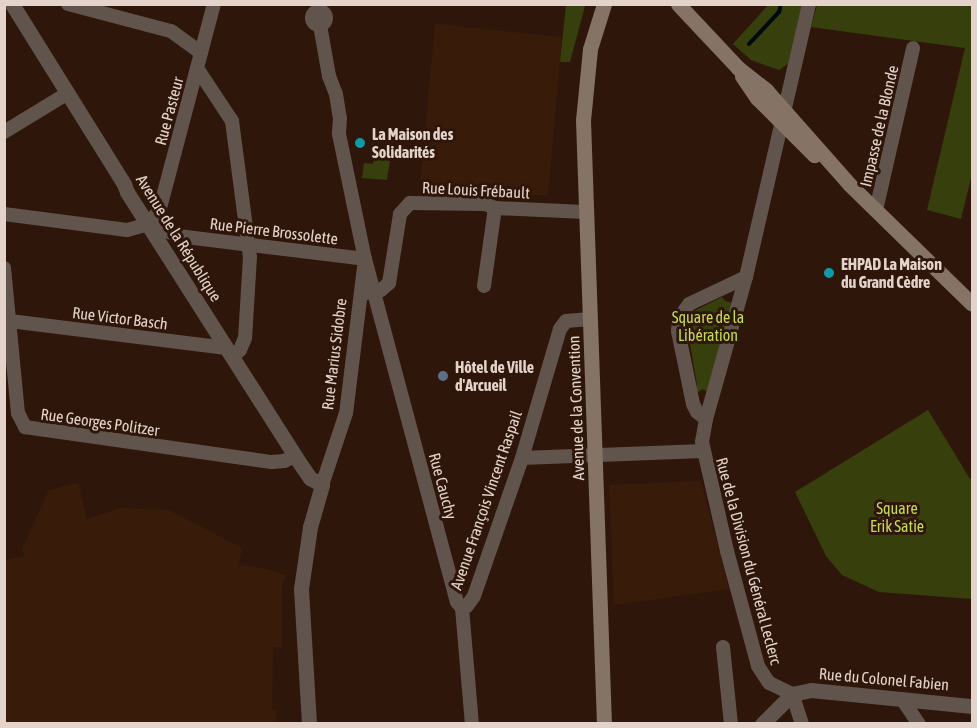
<!DOCTYPE html>
<meta charset="utf-8">
<style>
body{margin:0}
#map{position:relative;width:977px;height:728px;overflow:hidden;background:#2e170a;font-family:"Asap Condensed",sans-serif}
div>[style]{position:absolute}
[style*='--x']{left:calc(var(--x)*1px);top:calc(var(--y)*1px);width:calc(var(--w)*1px);rotate:calc(var(--a)*1deg)}
.built>*{inset:0;background:#381b09}
.green>*{inset:0;background:#373f0d}
.stream>*{height:4px;margin:-2px;padding:0 2px;transform-origin:2px;border-radius:2px;background:#00090e}
.minor>*{height:14px;margin:-7px;padding:0 7px;transform-origin:7px;border-radius:7px;background:#60544d}
.minor>.ring{margin:-7px;padding:0;box-sizing:content-box;background:none;border:14px solid #60544d;border-radius:50%}
.tertiary>*{height:15px;margin:-7.5px;padding:0 7.5px;transform-origin:7.5px;border-radius:7.5px;background:#60544d}
.secondary>*{height:15px;margin:-7.5px;padding:0 7.5px;transform-origin:7.5px;border-radius:7.5px;background:#857366}
.dots>*{width:16px;height:16px;translate:-50% -50%;box-sizing:border-box;border:3px solid #2e170a;border-radius:50%}
span{translate:-50% -50%;white-space:nowrap;text-align:center;line-height:1.15;-webkit-text-stroke:6px #2e170a;paint-order:stroke}
.street-label{font-size:16px;color:#e4d3cb}
.poi-label{font-size:16px;color:#e4d3cb;font-weight:700}
.left{translate:0 -50%;text-align:left}
.park-label{font-size:16px;color:#c4db57}
.frame{position:absolute;inset:0;border:6px solid #e4d3cb;pointer-events:none}
</style>
<div id="map">
<div class="built">
<i style="clip-path:polygon(435px 24px,562px 37px,548px 196px,453px 188px,452px 198px,419px 196px)"></i>
<i style="clip-path:polygon(701px 481px,729px 589px,614px 605px,609px 485px)"></i>
<i style="clip-path:polygon(78px 483px,87px 519px,121px 508px,169px 510px,242px 548px,239px 565px,262px 568px,286px 575px,282px 585px,282px 647px,273px 647px,272px 709px,276px 710px,276px 723px,5px 723px,5px 560px,24px 556px,22px 549px,49px 490px)"></i>
</div>
<div class="green">
<i style="clip-path:polygon(566px 5px,585px 6px,570px 62px,560px 62px)"></i>
<i style="clip-path:polygon(768px 5px,802px 5px,788px 64px,779px 70px,751px 60px,733px 44px)"></i>
<i style="clip-path:polygon(817px 5px,972px 5px,972px 174px,961px 219px,927px 210px,965px 48px,811px 27px)"></i>
<i style="clip-path:polygon(374px 152px,391px 154px,387px 180px,362px 178px,364px 163px,373px 164px)"></i>
<i style="clip-path:polygon(722px 297px,725px 301px,733px 303px,707px 392px,703px 389px,695px 394px,694px 386px,697px 385px,687px 326px,694px 311px)"></i>
<i style="clip-path:polygon(928px 410px,970px 479px,972px 478px,972px 599px,879px 592px,842px 575px,826px 556px,795px 492px)"></i>
</div>
<div class="stream">
<i style="--x:749;--y:44;--w:44;--a:-46.8"></i>
<i style="--x:779;--y:12;--w:8;--a:-76"></i>
</div>
<div class="minor">
<i style="--x:68;--y:4;--w:106;--a:14.7"></i>
<i style="--x:171;--y:31;--w:37;--a:36"></i>
<i class="ring" style="left:312px;top:11px;width:0;height:0"></i>
<i style="--x:320;--y:25;--w:52;--a:80"></i>
<i style="--x:329;--y:76;--w:19;--a:69"></i>
<i style="--x:336;--y:94;--w:24;--a:81"></i>
<i style="--x:340;--y:118;--w:16;--a:94"></i>
<i style="--x:339;--y:134;--w:128;--a:78.3"></i>
<i style="--x:365;--y:259;--w:155;--a:97"></i>
<i style="--x:346;--y:413;--w:76;--a:108.4"></i>
<i style="--x:197;--y:68;--w:64;--a:56.6"></i>
<i style="--x:232;--y:121;--w:137;--a:82.5"></i>
<i style="--x:250;--y:257;--w:81;--a:93.5"></i>
<i style="--x:245;--y:338;--w:13;--a:113"></i>
<i style="--x:240;--y:350;--w:9;--a:139"></i>
<i style="--x:4;--y:132;--w:75;--a:-31.4"></i>
<i style="--x:876;--y:210;--w:166;--a:-77.1"></i>
<i style="--x:4;--y:214;--w:124;--a:7.4"></i>
<i style="--x:127;--y:230;--w:23;--a:-15"></i>
<i style="--x:149;--y:224;--w:31;--a:22"></i>
<i style="--x:178;--y:236;--w:188;--a:7"></i>
<i style="--x:149;--y:224;--w:19;--a:-55"></i>
<i style="--x:160;--y:208;--w:211;--a:-75.2"></i>
<i style="--x:365;--y:259;--w:355;--a:75"></i>
<i style="--x:457;--y:602;--w:8;--a:50"></i>
<i style="--x:462;--y:608;--w:116;--a:85.1"></i>
<i style="--x:4;--y:268;--w:146;--a:84.5"></i>
<i style="--x:18;--y:413;--w:16;--a:63"></i>
<i style="--x:25;--y:427;--w:249;--a:8.1"></i>
<i style="--x:272;--y:462;--w:12;--a:-5"></i>
<i style="--x:284;--y:461;--w:12;--a:-24"></i>
<i style="--x:484;--y:286;--w:79;--a:-82"></i>
<i style="--x:367;--y:293;--w:14;--a:-12"></i>
<i style="--x:381;--y:290;--w:11;--a:-41"></i>
<i style="--x:389;--y:283;--w:70;--a:-80.9"></i>
<i style="--x:400;--y:214;--w:15;--a:-48"></i>
<i style="--x:410;--y:203;--w:75;--a:0.8"></i>
<i style="--x:485;--y:204;--w:11;--a:22"></i>
<i style="--x:495;--y:208;--w:90;--a:2.5"></i>
<i style="--x:10;--y:321;--w:218;--a:7.1"></i>
<i style="--x:706;--y:419;--w:11;--a:-142"></i>
<i style="--x:697;--y:412;--w:9;--a:-117"></i>
<i style="--x:693;--y:404;--w:75;--a:-101.6"></i>
<i style="--x:678;--y:331;--w:13;--a:-86"></i>
<i style="--x:679;--y:318;--w:17;--a:-54"></i>
<i style="--x:689;--y:304;--w:63;--a:-25.3"></i>
<i style="--x:522;--y:458;--w:181;--a:-2.2"></i>
<i style="--x:462;--y:608;--w:5;--a:-22"></i>
<i style="--x:467;--y:606;--w:12;--a:-55"></i>
<i style="--x:474;--y:596;--w:146;--a:-70.8"></i>
<i style="--x:522;--y:458;--w:134;--a:-73.6"></i>
<i style="--x:560;--y:329;--w:10;--a:-53"></i>
<i style="--x:566;--y:321;--w:24;--a:-5"></i>
<i style="--x:723;--y:647;--w:77;--a:84.1"></i>
<i style="--x:902;--y:699;--w:30;--a:56"></i>
<i style="--x:802;--y:724;--w:32;--a:-108"></i>
<i style="--x:792;--y:694;--w:25;--a:-154"></i>
<i style="--x:769;--y:683;--w:20;--a:-123"></i>
<i style="--x:758;--y:666;--w:119;--a:-105.1"></i>
<i style="--x:727;--y:551;--w:112;--a:-102.9"></i>
<i style="--x:702;--y:442;--w:23;--a:-80"></i>
<i style="--x:706;--y:419;--w:148;--a:-74.3"></i>
<i style="--x:746;--y:277;--w:280;--a:-77"></i>
</div>
<div class="tertiary">
<i style="--x:12;--y:4;--w:212;--a:58.1"></i>
<i style="--x:124;--y:184;--w:9;--a:69"></i>
<i style="--x:127;--y:192;--w:313;--a:57.5"></i>
<i style="--x:295;--y:456;--w:27;--a:56"></i>
<i style="--x:310;--y:478;--w:14;--a:30"></i>
<i style="--x:322;--y:485;--w:44;--a:105.9"></i>
<i style="--x:310;--y:527;--w:63;--a:98.3"></i>
<i style="--x:301;--y:589;--w:135;--a:86.6"></i>
<i style="--x:762;--y:724;--w:42;--a:-45"></i>
<i style="--x:792;--y:694;--w:19;--a:-12"></i>
<i style="--x:811;--y:690;--w:162;--a:5.7"></i>
</div>
<div class="secondary">
<i style="--x:604;--y:4;--w:47;--a:107.3"></i>
<i style="--x:590;--y:49;--w:71;--a:95.6"></i>
<i style="--x:583;--y:120;--w:604;--a:88.01"></i>
<i style="--x:678;--y:4;--w:88;--a:46.8"></i>
<i style="--x:738;--y:68;--w:36;--a:38"></i>
<i style="--x:766;--y:90;--w:127;--a:48.5"></i>
<i style="--x:850;--y:185;--w:170;--a:44.3"></i>
<i style="--x:742;--y:76;--w:27;--a:56"></i>
<i style="--x:757;--y:98;--w:81;--a:45"></i>
</div>
<div class="dots">
<i style="left:360px;top:143px;background:#0f9aa8"></i>
<i style="left:829px;top:273px;background:#0f9aa8"></i>
<i style="left:443px;top:376px;background:#5c6f8a"></i>
</div>
<div class="street-label">
<span style="left:169px;top:111px;rotate:-75deg">Rue Pasteur</span>
<span style="left:879px;top:126px;rotate:-77deg">Impasse de la Blonde</span>
<span style="left:476px;top:190px;rotate:3deg">Rue Louis Frébault</span>
<span style="left:274px;top:231px;rotate:7deg">Rue Pierre Brossolette</span>
<span style="left:179px;top:238px;rotate:58deg">Avenue de la République</span>
<span style="left:120px;top:318px;rotate:7deg">Rue Victor Basch</span>
<span style="left:334px;top:354px;rotate:-83deg">Rue Marius Sidobre</span>
<span style="left:576px;top:408px;rotate:-92deg">Avenue de la Convention</span>
<span style="left:100px;top:422px;rotate:8deg">Rue Georges Politzer</span>
<span style="left:443px;top:486px;rotate:75deg">Rue Cauchy</span>
<span style="left:486px;top:500px;rotate:-71deg">Avenue François Vincent Raspail</span>
<span style="left:749px;top:561px;rotate:75deg">Rue de la Division du Général Leclerc</span>
<span style="left:884px;top:679px;rotate:5deg">Rue du Colonel Fabien</span>
</div>
<div class="poi-label">
<span class="left" style="left:372px;top:143px">La Maison des<br>Solidarités</span>
<span class="left" style="left:841px;top:273px">EHPAD La Maison<br>du Grand Cèdre</span>
<span class="left" style="left:455px;top:376px">Hôtel de Ville<br>d'Arcueil</span>
</div>
<div class="park-label">
<span style="left:708px;top:326px">Square de la<br>Libération</span>
<span style="left:897px;top:517px">Square<br>Erik Satie</span>
</div>
<div class="frame"></div>
</div>
